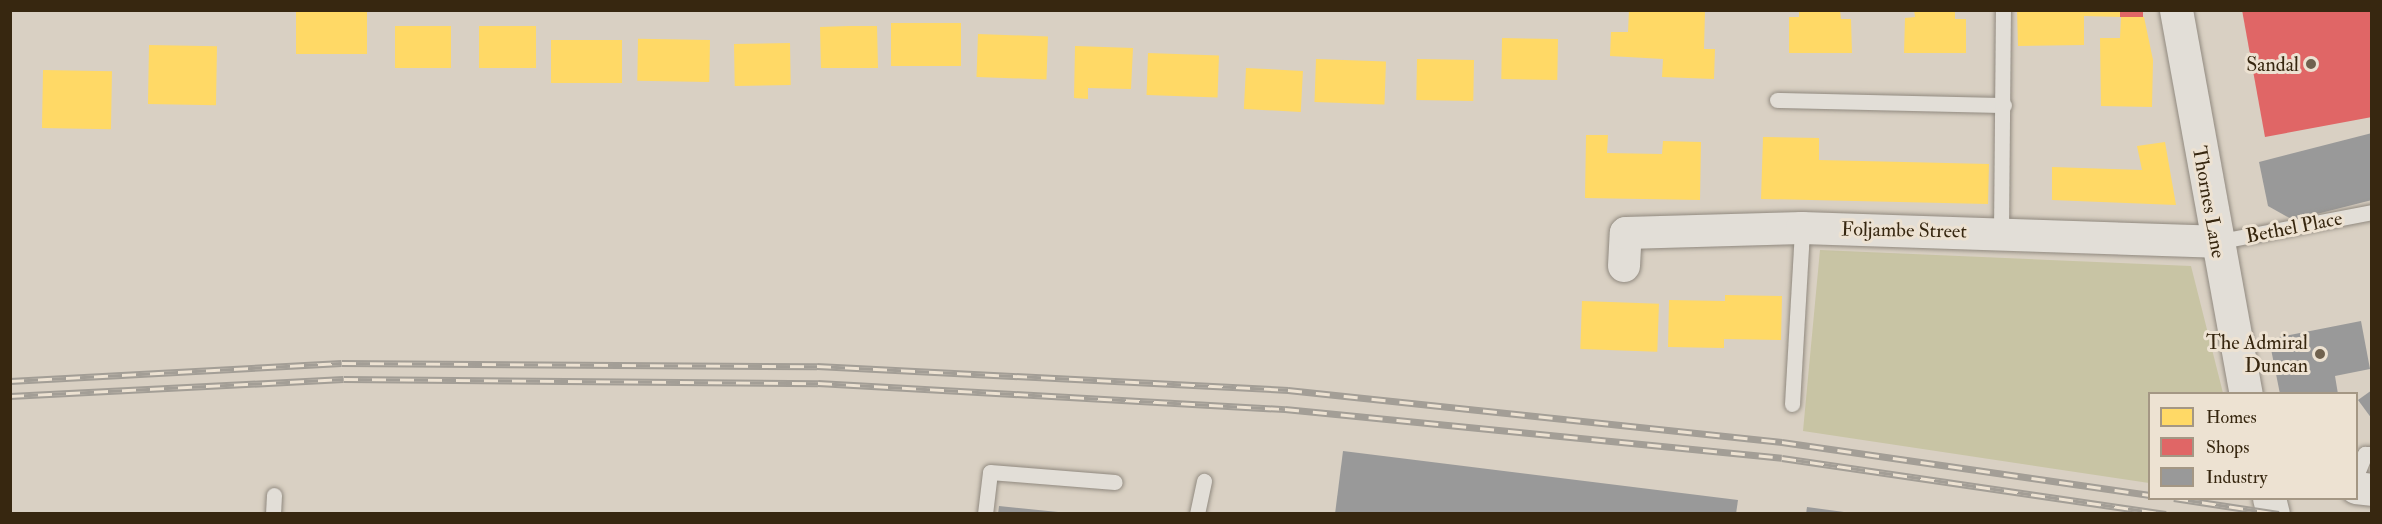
<!DOCTYPE html>
<style>
body{margin:0}
#map{position:relative;width:2382px;height:524px;overflow:hidden;background:#d9d0c3;font-family:"IM FELL Double Pica",serif}
div>[style]{position:absolute}
[style*='--x']{left:calc(var(--x)*1px);top:calc(var(--y)*1px);width:calc(var(--w)*1px);rotate:calc(var(--a)*1deg)}
.green>*{inset:0;background:#c8c4a4}
.homes>*{inset:0;background:#ffd966;transform-origin:0 0}
.shops>*{inset:0;background:#e06666;transform-origin:0 0}
.industry>*{inset:0;background:#999}
.roads{filter:drop-shadow(0 0 2px #90897f) drop-shadow(0 0 2px #90897f)}
.service>*{height:15px;margin:-7.5px;padding:0 7.5px;transform-origin:7.5px;border-radius:7.5px;background:#e2ded7}
.minor>*{height:32px;margin:-16px;padding:0 16px;transform-origin:16px;border-radius:16px;background:#e2ded7}
.tertiary>*{height:33px;margin:-16.5px;padding:0 16.5px;transform-origin:16.5px;border-radius:16.5px;background:#e2ded7}
.rail>*{height:7px;margin-top:-3.5px;transform-origin:0;background:repeating-linear-gradient(90deg,#ede2d2 0 14px,#a39e96 0 28px);box-sizing:border-box;border-block:2px solid #a39e96}
.dots>*{width:16px;height:16px;translate:-50% -50%;box-sizing:border-box;border:3px solid #ede2d2;border-radius:50%}
span{translate:-50% -50%;white-space:nowrap;text-align:center;line-height:1.15;-webkit-text-stroke:6px #ede2d2;paint-order:stroke}
.poi-label{font-size:20px;color:#372710}
.right{translate:-100% -50%;text-align:right}
.street-label{font-size:20px;color:#372710}
.frame{position:absolute;inset:0;border:12px solid #372710;pointer-events:none}
.legend{position:absolute;left:2148px;top:392px;width:210px;height:108px;box-sizing:border-box;background:#ede2d2;border:2px solid #a49784;margin:0;padding:8px 10px;list-style:none;font-size:18px;color:#372710}
.legend li{display:flex;align-items:center;gap:12px;height:30px}
.legend b{width:30px;border:2px solid #a49784}
</style>
<div id="map">
<div class="green">
<i style="clip-path:polygon(1820px 250px,2191px 266px,2223px 393px,2150px 394px,2149px 483px,1803px 431px)"></i>
</div>
<div class="homes">
<i style="clip-path:polygon(1629px 10px,1705px 11px,1704px 49px,1715px 49px,1714px 79px,1662px 77px,1663px 59px,1610px 56px,1611px 32px,1628px 32px)"></i>
<i style="clip-path:polygon(1799px 10px,1840px 10px,1841px 19px,1851px 19px,1852px 53px,1789px 53px,1789px 17px,1799px 17px)"></i>
<i style="clip-path:polygon(1914px 10px,1955px 10px,1955px 19px,1966px 19px,1966px 53px,1904px 53px,1905px 18px,1915px 17px)"></i>
<i style="clip-path:polygon(2017px 10px,2120px 10px,2121px 17px,2144px 17px,2153px 60px,2152px 107px,2101px 106px,2100px 38px,2120px 38px,2121px 17px,2084px 16px,2084px 45px,2018px 46px)"></i>
<i style="left:296px;top:11px;width:71px;height:43px"></i>
<i style="left:961px;top:23px;width:43px;height:70px;rotate:90deg"></i>
<i style="left:395px;top:26px;width:56px;height:42px"></i>
<i style="left:536px;top:26px;width:42px;height:57px;rotate:90deg"></i>
<i style="clip-path:polygon(849px 26px,877px 26px,878px 68px,821px 68px,820px 27px)"></i>
<i style="left:978px;top:34px;width:70px;height:43px;rotate:2deg"></i>
<i style="left:1502px;top:38px;width:56px;height:41px;rotate:1deg"></i>
<i style="left:551px;top:40px;width:71px;height:43px"></i>
<i style="left:710px;top:40px;width:42px;height:72px;rotate:91deg"></i>
<i style="left:790px;top:43px;width:42px;height:56px;rotate:89deg"></i>
<i style="left:149px;top:45px;width:68px;height:59px;rotate:1deg"></i>
<i style="clip-path:polygon(1075px 46px,1133px 48px,1131px 89px,1088px 88px,1088px 99px,1074px 98px)"></i>
<i style="left:1148px;top:53px;width:71px;height:42px;rotate:2deg"></i>
<i style="left:1316px;top:59px;width:70px;height:43px;rotate:2deg"></i>
<i style="left:1417px;top:59px;width:57px;height:41px;rotate:1deg"></i>
<i style="left:1246px;top:68px;width:57px;height:41px;rotate:3deg"></i>
<i style="left:43px;top:70px;width:69px;height:58px;rotate:1deg"></i>
<i style="clip-path:polygon(1586px 135px,1608px 135px,1607px 153px,1662px 154px,1663px 141px,1701px 142px,1700px 200px,1585px 198px)"></i>
<i style="clip-path:polygon(1763px 137px,1819px 138px,1819px 160px,1989px 164px,1988px 204px,1761px 199px)"></i>
<i style="clip-path:polygon(2165px 142px,2176px 205px,2052px 200px,2052px 167px,2142px 170px,2137px 146px)"></i>
<i style="clip-path:polygon(1725px 295px,1782px 296px,1781px 340px,1724px 339px,1724px 348px,1668px 347px,1669px 300px,1725px 301px)"></i>
<i style="left:1582px;top:301px;width:77px;height:48px;rotate:2deg"></i>
</div>
<div class="shops">
<i style="left:2120px;top:10px;width:23px;height:7px"></i>
<i style="clip-path:polygon(2242px 10px,2372px 10px,2372px 117px,2265px 137px)"></i>
</div>
<div class="industry">
<i style="clip-path:polygon(2372px 133px,2372px 200px,2293px 220px,2268px 206px,2259px 162px)"></i>
<i style="clip-path:polygon(2361px 321px,2370px 369px,2335px 376px,2338px 394px,2280px 394px,2269px 339px)"></i>
<i style="clip-path:polygon(2372px 390px,2372px 419px,2358px 400px)"></i>
<i style="clip-path:polygon(1343px 451px,1738px 500px,1736px 514px,1335px 514px)"></i>
<i style="clip-path:polygon(999px 506px,1058px 512px,1058px 514px,998px 514px)"></i>
<i style="clip-path:polygon(1807px 507px,1844px 512px,1844px 514px,1806px 514px)"></i>
</div>
<div class="roads">
<div class="service">
<i style="--x:1777;--y:100;--w:227;--a:1.3"></i>
<i style="--x:2001;--y:233;--w:223;--a:-89.5"></i>
<i style="--x:2216;--y:242;--w:159;--a:-10.9"></i>
<i style="--x:1792;--y:404;--w:176;--a:-86.7"></i>
<i style="--x:2356;--y:476;--w:24;--a:-68"></i>
<i style="--x:2365;--y:454;--w:7;--a:0"></i>
<i style="--x:273;--y:514;--w:19;--a:-87"></i>
<i style="--x:985;--y:514;--w:42;--a:-83.2"></i>
<i style="--x:990;--y:472;--w:125;--a:4.6"></i>
<i style="--x:1197;--y:514;--w:34;--a:-78"></i>
</div>
<div class="minor">
<i style="--x:1624;--y:266;--w:33;--a:-87"></i>
<i style="--x:1626;--y:233;--w:176;--a:-1.6"></i>
<i style="--x:1802;--y:228;--w:414;--a:1.9"></i>
<i style="--x:2356;--y:488;--w:16;--a:7"></i>
</div>
<div class="tertiary">
<i style="--x:2176;--y:10;--w:390;--a:79.7"></i>
<i style="--x:2269;--y:498;--w:16;--a:76"></i>
</div>
</div>
<div class="rail">
<i style="--x:10;--y:381;--w:332;--a:-3.1"></i>
<i style="--x:342;--y:363;--w:475;--a:0.4"></i>
<i style="--x:817;--y:366;--w:472;--a:2.9"></i>
<i style="--x:1288;--y:390;--w:497;--a:6"></i>
<i style="--x:1782;--y:442;--w:372;--a:8.2"></i>
<i style="--x:10;--y:396;--w:334;--a:-2.9"></i>
<i style="--x:344;--y:379;--w:474;--a:0.5"></i>
<i style="--x:818;--y:383;--w:468;--a:3.2"></i>
<i style="--x:1285;--y:409;--w:499;--a:5.6"></i>
<i style="--x:1782;--y:458;--w:388;--a:8.3"></i>
<i style="--x:2174;--y:498;--w:106;--a:8.7"></i>
</div>
<div class="dots">
<i style="left:2311px;top:64px;background:#70624f"></i>
<i style="left:2320px;top:354px;background:#70624f"></i>
</div>
<div class="poi-label">
<span class="right" style="left:2299px;top:64px">Sandal</span>
<span class="right" style="left:2308px;top:354px">The Admiral<br>Duncan</span>
</div>
<div class="street-label">
<span style="left:2209px;top:202px;rotate:80deg">Thornes Lane</span>
<span style="left:2294px;top:227px;rotate:-11deg">Bethel Place</span>
<span style="left:1904px;top:230px;rotate:1deg">Foljambe Street</span>
</div>
<div class="frame"></div>
<ul class="legend">
<li><b style="height:16px;background:#ffd966"></b>Homes</li>
<li><b style="height:16px;background:#e06666"></b>Shops</li>
<li><b style="height:16px;background:#999"></b>Industry</li>
</ul>
</div>
